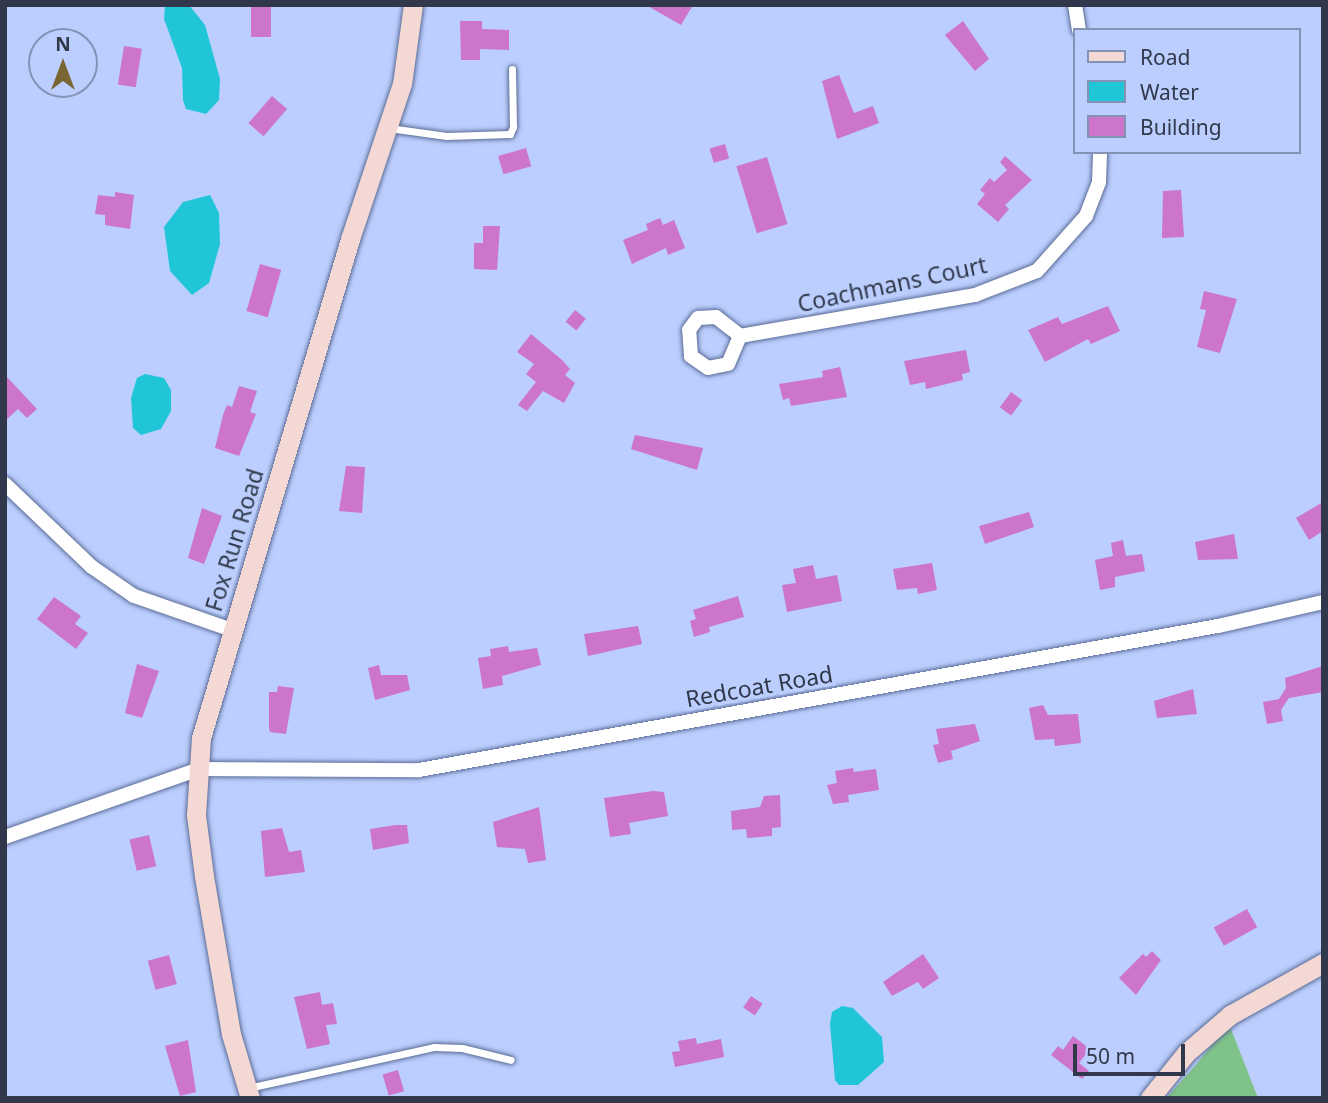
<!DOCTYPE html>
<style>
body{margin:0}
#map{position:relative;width:1328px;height:1103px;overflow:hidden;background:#bbcefd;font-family:"Noto Sans",sans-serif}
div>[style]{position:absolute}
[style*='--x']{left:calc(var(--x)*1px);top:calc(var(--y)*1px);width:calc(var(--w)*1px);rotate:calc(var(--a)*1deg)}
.green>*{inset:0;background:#80c389}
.water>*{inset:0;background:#21c5d8}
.building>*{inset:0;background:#cd74cb;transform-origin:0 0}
.roads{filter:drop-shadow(0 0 2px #5c6c97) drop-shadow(0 0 2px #5c6c97)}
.lane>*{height:7px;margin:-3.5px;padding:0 3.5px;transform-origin:3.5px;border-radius:3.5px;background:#fff}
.street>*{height:14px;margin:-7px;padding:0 7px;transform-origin:7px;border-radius:7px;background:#fff}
.secondary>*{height:19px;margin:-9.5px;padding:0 9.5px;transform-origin:9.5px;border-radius:9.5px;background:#f4d8d4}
span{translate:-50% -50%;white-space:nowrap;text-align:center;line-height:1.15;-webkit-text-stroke:7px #bbcefd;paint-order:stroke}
.street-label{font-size:23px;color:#31384b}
.frame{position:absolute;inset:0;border:7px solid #31384b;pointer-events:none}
.legend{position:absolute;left:1073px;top:28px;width:228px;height:126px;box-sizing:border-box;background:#bbcefd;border:2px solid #8492b6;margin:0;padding:9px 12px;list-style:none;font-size:21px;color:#31384b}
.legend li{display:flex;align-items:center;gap:14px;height:35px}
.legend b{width:35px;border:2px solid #8492b6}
.north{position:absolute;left:28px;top:28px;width:70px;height:70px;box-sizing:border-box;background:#bbcefd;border:2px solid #8492b6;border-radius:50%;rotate:0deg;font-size:19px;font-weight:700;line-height:28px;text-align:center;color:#31384b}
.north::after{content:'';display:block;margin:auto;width:24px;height:32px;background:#796634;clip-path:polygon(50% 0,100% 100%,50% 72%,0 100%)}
.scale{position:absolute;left:1073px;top:1044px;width:112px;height:32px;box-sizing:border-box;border:4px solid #31384b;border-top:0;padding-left:9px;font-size:21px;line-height:24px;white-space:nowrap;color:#31384b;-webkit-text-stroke:5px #bbcefd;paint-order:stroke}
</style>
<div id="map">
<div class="green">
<i style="clip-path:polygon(1229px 1024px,1258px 1098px,1166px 1098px,1195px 1066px)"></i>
</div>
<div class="water">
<i style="clip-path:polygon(165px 5px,189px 5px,205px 25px,220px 79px,219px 100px,206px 114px,186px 109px,183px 100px,182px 68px,164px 19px)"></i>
<i style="clip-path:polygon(210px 195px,219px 213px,220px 244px,209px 283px,192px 295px,170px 271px,164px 227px,183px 202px)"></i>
<i style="clip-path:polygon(145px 374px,164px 378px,171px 390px,171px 411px,161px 429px,141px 435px,133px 428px,131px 398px,137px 378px)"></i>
<i style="clip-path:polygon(842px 1006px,853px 1008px,882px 1037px,884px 1062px,858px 1085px,839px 1085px,835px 1080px,830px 1024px,832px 1012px)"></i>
</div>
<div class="building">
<i style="left:251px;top:5px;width:20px;height:32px"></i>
<i style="clip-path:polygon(646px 5px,693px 5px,681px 25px)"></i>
<i style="clip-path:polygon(460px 21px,482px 21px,482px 29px,509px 30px,509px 50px,480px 49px,480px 60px,461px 60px)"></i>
<i style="clip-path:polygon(963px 21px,989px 59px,975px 71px,945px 35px)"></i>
<i style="left:124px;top:46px;width:18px;height:39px;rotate:9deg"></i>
<i style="clip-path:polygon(839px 75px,854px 113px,873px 106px,879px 123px,837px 139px,822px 81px)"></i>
<i style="left:272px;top:96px;width:20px;height:36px;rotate:41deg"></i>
<i style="left:725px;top:144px;width:15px;height:16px;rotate:74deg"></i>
<i style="left:526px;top:148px;width:19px;height:29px;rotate:74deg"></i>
<i style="clip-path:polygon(1005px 156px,1032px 180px,1005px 205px,1009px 209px,998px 222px,977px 204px,985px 194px,980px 190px,990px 178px,994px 182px,1007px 170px,1000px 162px)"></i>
<i style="left:767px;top:157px;width:70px;height:32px;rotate:73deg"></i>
<i style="clip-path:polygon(1181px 190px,1184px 237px,1162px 238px,1163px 191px)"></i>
<i style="clip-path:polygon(115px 192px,134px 195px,130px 229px,105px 225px,105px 215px,95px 214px,98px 195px,115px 197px)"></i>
<i style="clip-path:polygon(660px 218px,663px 225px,674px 220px,685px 248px,668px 255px,666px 248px,632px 264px,623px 240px,648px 230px,646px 224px)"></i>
<i style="clip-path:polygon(483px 226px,500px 226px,497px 270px,474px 269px,474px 243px,483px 243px)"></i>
<i style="left:260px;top:264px;width:22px;height:49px;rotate:16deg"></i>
<i style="clip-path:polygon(1204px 291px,1237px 299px,1220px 353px,1197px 347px,1206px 310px,1200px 309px)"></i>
<i style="clip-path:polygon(1108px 306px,1120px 331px,1091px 344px,1088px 339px,1045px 362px,1028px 330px,1058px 317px,1062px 324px)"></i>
<i style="left:575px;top:310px;width:14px;height:15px;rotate:39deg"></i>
<i style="clip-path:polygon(531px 334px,562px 360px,570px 369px,565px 375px,575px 383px,564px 403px,543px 391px,527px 411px,518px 405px,536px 382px,526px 374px,534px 364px,517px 352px)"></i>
<i style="clip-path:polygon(966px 350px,970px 372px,962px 374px,963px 380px,926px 389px,925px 382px,910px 385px,904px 361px)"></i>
<i style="clip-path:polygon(840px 367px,847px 397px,791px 406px,789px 398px,783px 400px,779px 384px,823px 377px,822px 371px)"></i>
<i style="clip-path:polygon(5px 375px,37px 409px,27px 418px,18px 409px,5px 421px)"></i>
<i style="clip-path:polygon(239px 386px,257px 391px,250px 412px,256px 414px,239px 456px,215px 448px,223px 415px,227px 405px,232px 407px)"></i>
<i style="left:1011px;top:392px;width:14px;height:19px;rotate:36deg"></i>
<i style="clip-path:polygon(635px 435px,703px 448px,697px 470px,631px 449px)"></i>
<i style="clip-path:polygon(346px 466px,365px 467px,362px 513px,339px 511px)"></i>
<i style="clip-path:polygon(1323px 502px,1323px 531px,1309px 540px,1296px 518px)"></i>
<i style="clip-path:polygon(202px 508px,222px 516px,204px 564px,188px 558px)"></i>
<i style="clip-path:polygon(1029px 512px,1034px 527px,985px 544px,979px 526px)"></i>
<i style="clip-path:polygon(1234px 534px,1238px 559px,1198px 560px,1195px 542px)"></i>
<i style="clip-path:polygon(1123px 540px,1126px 556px,1142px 554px,1145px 571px,1115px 577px,1115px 587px,1100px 590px,1095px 560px,1113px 556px,1111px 543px)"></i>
<i style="clip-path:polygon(932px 563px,937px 590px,918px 594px,917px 588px,897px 590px,893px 569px)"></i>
<i style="clip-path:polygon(813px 565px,816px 579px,837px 575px,842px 601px,787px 612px,782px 585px,796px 583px,793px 569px)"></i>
<i style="clip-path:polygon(738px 596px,744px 617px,709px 627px,710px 632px,694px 637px,690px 621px,696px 619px,693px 610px)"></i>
<i style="clip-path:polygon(54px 597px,81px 616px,75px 624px,88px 633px,76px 649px,37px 619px)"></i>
<i style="clip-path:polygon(638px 626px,642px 644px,588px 656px,584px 634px)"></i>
<i style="clip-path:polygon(508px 646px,509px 652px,537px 648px,541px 665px,502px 676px,503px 685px,483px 689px,478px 658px,491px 656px,490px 649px)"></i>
<i style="clip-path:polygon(137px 664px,159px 671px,142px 718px,125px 713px)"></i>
<i style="clip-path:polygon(379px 665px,381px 675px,407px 675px,410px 690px,375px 700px,368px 668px)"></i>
<i style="clip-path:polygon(1323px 666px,1323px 692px,1289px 698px,1281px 710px,1283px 721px,1267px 724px,1263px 702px,1279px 699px,1286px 688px,1285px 678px)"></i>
<i style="clip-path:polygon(278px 686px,294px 688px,286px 734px,270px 732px,269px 728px,269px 692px,277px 692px)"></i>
<i style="clip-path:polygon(1193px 689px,1197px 714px,1157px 718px,1154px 701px)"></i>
<i style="clip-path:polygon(1043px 705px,1048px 715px,1078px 714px,1081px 743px,1055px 746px,1054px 739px,1035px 740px,1029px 708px)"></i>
<i style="clip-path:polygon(975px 724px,980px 741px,951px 751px,953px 759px,938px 763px,933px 745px,939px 744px,936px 729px)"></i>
<i style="clip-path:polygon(853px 768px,854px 772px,876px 769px,879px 790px,848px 795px,849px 802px,833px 804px,827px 785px,837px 783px,835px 771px)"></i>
<i style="clip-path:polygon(653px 791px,664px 792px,668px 816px,629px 823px,631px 834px,610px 837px,604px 798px)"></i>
<i style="clip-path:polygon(780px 795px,781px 827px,772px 828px,772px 836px,747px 838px,746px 829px,732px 830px,731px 811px,760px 807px,764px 796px)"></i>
<i style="clip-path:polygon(539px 807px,546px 860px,528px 863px,525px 849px,497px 847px,493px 822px)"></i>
<i style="clip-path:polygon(396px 825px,407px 825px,409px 843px,373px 850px,370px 829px)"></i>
<i style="clip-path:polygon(282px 828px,289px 852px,301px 850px,305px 872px,265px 877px,261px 831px)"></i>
<i style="left:149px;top:835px;width:32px;height:20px;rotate:77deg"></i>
<i style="left:1247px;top:909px;width:21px;height:38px;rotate:61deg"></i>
<i style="clip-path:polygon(1152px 951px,1161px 960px,1136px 995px,1119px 978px,1143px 954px,1146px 957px)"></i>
<i style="clip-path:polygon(923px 954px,939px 978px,923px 989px,918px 982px,892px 996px,883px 982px)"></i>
<i style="left:169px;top:955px;width:30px;height:22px;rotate:75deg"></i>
<i style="clip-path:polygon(320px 992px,322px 1005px,333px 1003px,337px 1024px,326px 1025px,330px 1044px,307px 1049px,294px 997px)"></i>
<i style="left:751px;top:996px;width:14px;height:14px;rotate:34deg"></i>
<i style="clip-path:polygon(1073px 1036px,1090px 1049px,1079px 1063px,1089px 1071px,1082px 1079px,1051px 1055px,1058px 1046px,1063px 1050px)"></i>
<i style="clip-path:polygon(696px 1038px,697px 1044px,721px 1039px,724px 1057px,675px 1067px,672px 1052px,680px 1051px,678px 1041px)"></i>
<i style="clip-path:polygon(188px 1040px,196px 1092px,180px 1096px,165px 1046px)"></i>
<i style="left:398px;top:1070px;width:22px;height:16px;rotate:74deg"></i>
</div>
<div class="roads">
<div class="lane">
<i style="--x:389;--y:128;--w:58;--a:8"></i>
<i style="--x:446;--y:136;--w:64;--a:-1.8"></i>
<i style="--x:510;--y:134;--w:8;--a:-67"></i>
<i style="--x:513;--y:127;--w:58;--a:-91"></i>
<i style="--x:248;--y:1088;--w:190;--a:-12.4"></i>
<i style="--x:434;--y:1047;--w:28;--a:2"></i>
<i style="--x:462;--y:1048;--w:50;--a:13.8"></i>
</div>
<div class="street">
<i style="--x:1075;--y:5;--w:25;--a:81"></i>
<i style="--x:740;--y:336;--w:30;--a:113"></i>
<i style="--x:728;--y:364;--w:20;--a:169"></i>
<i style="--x:708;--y:368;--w:21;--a:-145"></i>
<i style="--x:691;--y:356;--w:26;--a:-94"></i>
<i style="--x:689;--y:330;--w:15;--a:-53"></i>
<i style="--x:698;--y:318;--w:18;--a:-3"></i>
<i style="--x:716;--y:317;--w:31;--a:38"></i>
<i style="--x:740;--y:336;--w:239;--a:-9.9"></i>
<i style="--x:975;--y:295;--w:66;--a:-21.2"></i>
<i style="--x:1037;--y:271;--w:74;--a:-48.3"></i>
<i style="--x:1086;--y:216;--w:36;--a:-69"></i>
<i style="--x:1099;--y:182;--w:30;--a:-88"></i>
<i style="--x:5;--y:484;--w:120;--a:43.7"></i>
<i style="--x:92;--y:567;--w:51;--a:34.6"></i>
<i style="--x:134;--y:596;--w:104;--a:19.1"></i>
<i style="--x:5;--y:837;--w:206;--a:-19.3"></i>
<i style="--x:199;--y:769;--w:220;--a:0.3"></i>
<i style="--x:419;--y:770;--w:812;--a:-10.22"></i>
<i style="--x:1218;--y:626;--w:108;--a:-12.9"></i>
</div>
<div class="secondary">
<i style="--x:250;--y:1098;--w:67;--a:-106.5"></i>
<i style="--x:231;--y:1034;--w:160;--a:-99.7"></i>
<i style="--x:204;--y:876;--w:62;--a:-97.5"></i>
<i style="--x:196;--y:815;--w:77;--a:-86.3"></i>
<i style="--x:201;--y:738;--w:521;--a:-73.37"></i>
<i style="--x:350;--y:239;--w:163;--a:-71.5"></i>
<i style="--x:402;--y:84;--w:80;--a:-82.1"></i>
<i style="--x:1150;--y:1098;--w:58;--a:-51.3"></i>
<i style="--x:1186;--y:1053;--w:58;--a:-40.8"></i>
<i style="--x:1230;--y:1015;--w:107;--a:-29.2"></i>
</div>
</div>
<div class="street-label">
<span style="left:892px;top:284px;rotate:-12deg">Coachmans Court</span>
<span style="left:234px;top:540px;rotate:-73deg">Fox Run Road</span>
<span style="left:759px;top:686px;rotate:-10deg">Redcoat Road</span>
</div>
<div class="frame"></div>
<ul class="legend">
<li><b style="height:9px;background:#f4d8d4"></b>Road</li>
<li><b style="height:19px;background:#21c5d8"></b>Water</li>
<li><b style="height:19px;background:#cd74cb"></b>Building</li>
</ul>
<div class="north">N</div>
<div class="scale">50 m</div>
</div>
